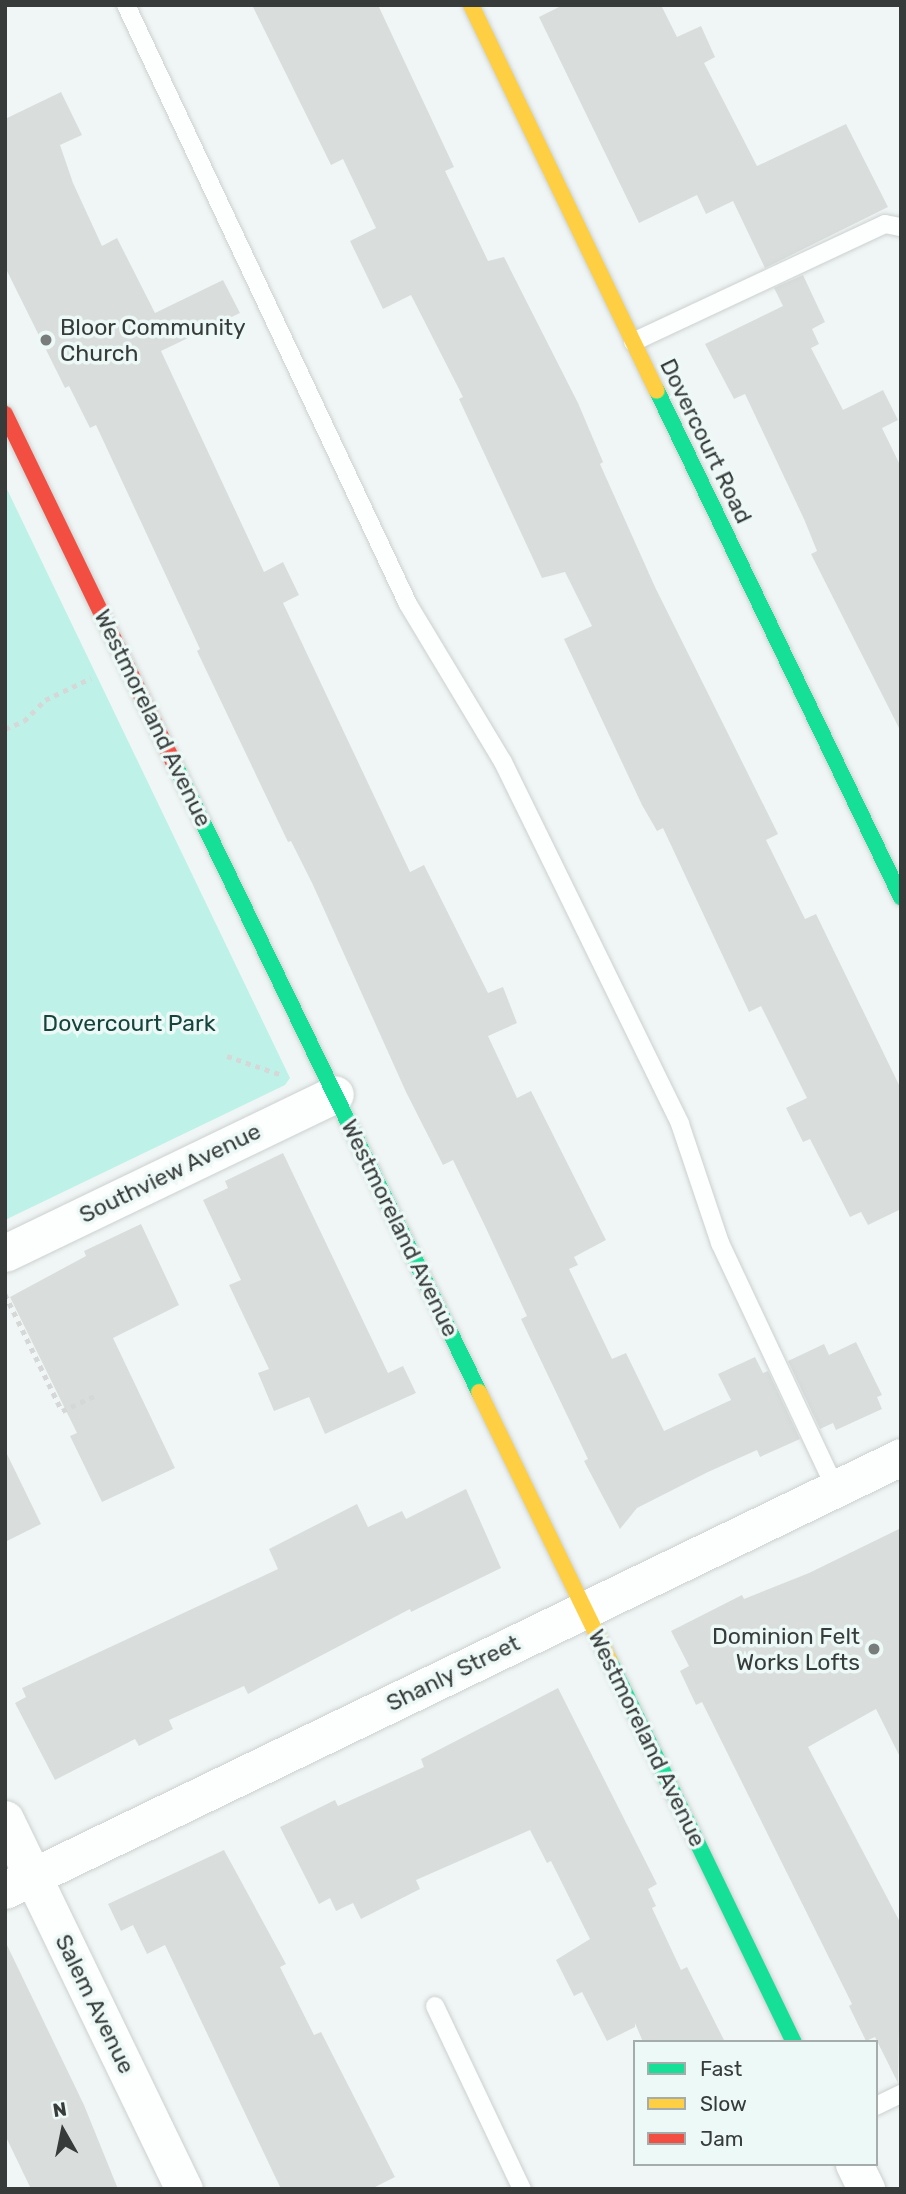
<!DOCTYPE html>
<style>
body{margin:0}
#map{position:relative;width:906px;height:2194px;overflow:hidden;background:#f0f6f5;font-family:Rubik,sans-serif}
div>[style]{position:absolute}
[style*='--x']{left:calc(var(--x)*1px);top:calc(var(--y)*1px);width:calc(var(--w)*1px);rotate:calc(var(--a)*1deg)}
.green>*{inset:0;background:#bef2e8}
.building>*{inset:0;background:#d9dedd}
.path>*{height:4.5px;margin-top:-2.25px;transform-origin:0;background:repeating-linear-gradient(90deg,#d6d8d8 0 5px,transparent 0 10px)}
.roads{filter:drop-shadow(0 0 2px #ccd1d0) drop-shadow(0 0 2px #ccd1d0)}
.lane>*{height:18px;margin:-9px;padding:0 9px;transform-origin:9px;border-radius:9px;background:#fdfefe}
.street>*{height:37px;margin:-18.5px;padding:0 18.5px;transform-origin:18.5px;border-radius:18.5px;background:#fdfefe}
.fast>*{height:16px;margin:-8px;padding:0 8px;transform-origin:8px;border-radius:8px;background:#16e098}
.slow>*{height:16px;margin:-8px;padding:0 8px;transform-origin:8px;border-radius:8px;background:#ffcf43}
.jam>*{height:16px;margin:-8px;padding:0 8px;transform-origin:8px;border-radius:8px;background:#f24e42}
.dots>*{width:19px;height:19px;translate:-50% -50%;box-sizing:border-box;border:4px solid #edf9f6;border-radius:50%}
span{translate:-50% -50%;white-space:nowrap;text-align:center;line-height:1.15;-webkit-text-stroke:7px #edf9f6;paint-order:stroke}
.poi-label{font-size:23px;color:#373c3b}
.left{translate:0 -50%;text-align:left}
.right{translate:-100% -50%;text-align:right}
.street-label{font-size:23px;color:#373c3b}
.park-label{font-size:23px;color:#16443d}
.frame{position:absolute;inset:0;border:7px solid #373c3b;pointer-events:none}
.legend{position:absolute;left:633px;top:2040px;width:245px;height:126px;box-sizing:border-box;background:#edf9f6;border:2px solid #a4adab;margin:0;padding:9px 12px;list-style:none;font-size:21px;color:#373c3b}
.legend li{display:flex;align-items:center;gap:14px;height:35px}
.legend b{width:35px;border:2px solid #a4adab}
.north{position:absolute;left:28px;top:2096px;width:70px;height:70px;-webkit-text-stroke:5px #edf9f6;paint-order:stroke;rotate:351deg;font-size:19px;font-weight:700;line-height:28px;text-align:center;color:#373c3b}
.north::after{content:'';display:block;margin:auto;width:24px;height:32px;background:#373c3b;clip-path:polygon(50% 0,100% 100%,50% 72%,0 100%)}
</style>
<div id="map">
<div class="green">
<i style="clip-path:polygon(5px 485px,290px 1078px,285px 1085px,5px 1220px)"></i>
</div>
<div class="building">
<i style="clip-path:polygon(252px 5px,378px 5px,454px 167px,445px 171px,488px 261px,504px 257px,578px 403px,603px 462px,600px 464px,655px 587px,778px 834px,766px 840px,805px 919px,816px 914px,901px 1089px,901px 1209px,868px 1225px,861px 1212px,850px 1217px,810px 1139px,803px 1142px,786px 1108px,807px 1098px,761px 1006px,749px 1012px,663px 828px,657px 831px,642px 805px,564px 639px,592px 626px,565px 572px,542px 578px,459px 399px,463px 397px,411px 295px,383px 309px,350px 241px,376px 228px,343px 159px,331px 165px)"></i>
<i style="clip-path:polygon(563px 5px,661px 5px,677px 37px,701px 26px,715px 57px,704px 63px,757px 166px,846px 124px,888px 207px,765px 268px,733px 201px,706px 214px,697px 195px,639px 223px,539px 17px)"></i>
<i style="clip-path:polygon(61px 92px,82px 135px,60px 145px,73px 183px,102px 246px,117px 238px,155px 313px,223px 280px,240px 313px,161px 351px,264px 572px,283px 562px,299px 595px,283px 603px,410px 872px,424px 865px,488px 993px,503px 987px,517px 1023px,488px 1036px,517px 1098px,531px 1091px,606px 1240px,574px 1257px,578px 1265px,569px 1269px,612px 1359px,626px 1353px,664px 1431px,731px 1400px,718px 1374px,755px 1357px,763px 1373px,768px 1371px,800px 1439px,760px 1457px,757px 1450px,708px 1472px,637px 1508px,620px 1529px,584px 1461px,588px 1459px,521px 1319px,527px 1316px,484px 1224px,453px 1160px,443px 1165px,406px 1092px,313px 885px,291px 841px,288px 842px,197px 651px,200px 649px,96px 425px,90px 428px,69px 386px,65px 388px,5px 267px,5px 119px)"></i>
<i style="clip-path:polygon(803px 275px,825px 322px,812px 329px,819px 344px,811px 348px,843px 410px,883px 390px,898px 420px,882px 428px,901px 467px,901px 732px,811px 554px,817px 551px,804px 519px,745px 394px,734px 399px,705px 344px,783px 306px,774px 288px)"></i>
<i style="clip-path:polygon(283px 1153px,388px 1373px,403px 1366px,416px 1393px,325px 1434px,309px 1397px,274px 1411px,258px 1373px,269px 1369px,229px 1285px,241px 1280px,203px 1200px,228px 1188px,225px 1181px)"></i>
<i style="clip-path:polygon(141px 1224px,179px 1305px,113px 1338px,175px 1468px,102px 1502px,70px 1436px,77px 1433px,10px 1297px,86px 1256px,84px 1251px)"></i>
<i style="clip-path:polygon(856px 1342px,882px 1395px,877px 1397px,882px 1409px,836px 1430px,833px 1423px,820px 1429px,788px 1361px,824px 1344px,829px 1355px)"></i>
<i style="clip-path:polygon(5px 1450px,41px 1524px,5px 1542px)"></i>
<i style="clip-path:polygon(466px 1489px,501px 1568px,411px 1612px,410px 1609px,248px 1694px,244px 1686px,169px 1720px,173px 1729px,139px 1746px,135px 1739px,55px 1780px,15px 1703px,26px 1697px,22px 1688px,278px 1569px,269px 1549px,357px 1504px,368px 1527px,402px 1511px,406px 1519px)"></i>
<i style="clip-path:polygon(901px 1528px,901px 1759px,876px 1709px,808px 1747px,901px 1924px,898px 2083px,875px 2037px,866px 2041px,849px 2006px,852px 2004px,702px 1702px,696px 1705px,680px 1671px,689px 1666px,671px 1631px,742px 1595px,744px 1599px,809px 1573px)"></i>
<i style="clip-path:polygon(558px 1688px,657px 1884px,648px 1889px,656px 1906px,652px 1908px,681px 1970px,687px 1967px,725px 2042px,643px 2042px,635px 2023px,635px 2027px,607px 2041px,582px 1992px,574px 1996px,556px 1960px,590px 1939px,551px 1861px,547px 1863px,530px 1830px,416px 1880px,420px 1889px,361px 1919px,353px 1903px,336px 1911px,330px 1898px,319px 1904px,280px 1827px,335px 1800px,338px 1806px,424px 1767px,421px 1759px)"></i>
<i style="clip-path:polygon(224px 1850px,286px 1964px,280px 1967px,314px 2035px,321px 2032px,395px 2177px,371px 2189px,281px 2189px,165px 1945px,147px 1954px,133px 1925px,121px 1931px,108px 1904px)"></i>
<i style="clip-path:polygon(5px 1941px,84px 2105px,118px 2189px,31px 2189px,5px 2135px)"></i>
</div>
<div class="path">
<i style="--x:5;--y:729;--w:21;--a:-23"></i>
<i style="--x:24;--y:721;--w:30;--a:-45"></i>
<i style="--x:45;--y:700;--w:51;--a:-25.6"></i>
<i style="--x:227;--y:1056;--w:58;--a:19.1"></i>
<i style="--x:5;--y:1294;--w:130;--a:64"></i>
<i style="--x:62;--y:1411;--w:38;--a:-25"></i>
</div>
<div class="roads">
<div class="lane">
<i style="--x:126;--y:5;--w:662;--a:64.79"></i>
<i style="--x:408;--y:604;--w:184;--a:59"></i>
<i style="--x:503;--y:762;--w:403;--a:63.9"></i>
<i style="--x:680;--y:1124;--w:126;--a:71.4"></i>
<i style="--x:720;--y:1243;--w:272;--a:64.8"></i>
<i style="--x:633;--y:342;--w:278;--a:-25.1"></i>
<i style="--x:885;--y:224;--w:16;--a:11"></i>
<i style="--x:435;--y:2006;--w:203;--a:64.6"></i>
<i style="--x:876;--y:2106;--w:28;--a:-26"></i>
</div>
<div class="street">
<i style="--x:5;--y:1253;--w:366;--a:-25.7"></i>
<i style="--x:5;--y:1819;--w:411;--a:64.2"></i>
<i style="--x:5;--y:1890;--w:995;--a:-25.79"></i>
<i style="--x:854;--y:2164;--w:28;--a:64"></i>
</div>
<div class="fast">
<i style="--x:657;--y:391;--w:562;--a:64.26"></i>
<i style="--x:175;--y:765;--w:697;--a:64.13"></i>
<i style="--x:610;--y:1662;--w:422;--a:64.2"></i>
</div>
<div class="slow">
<i style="--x:471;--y:5;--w:428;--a:64.3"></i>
<i style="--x:479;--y:1392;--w:300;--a:64.1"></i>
</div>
<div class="jam">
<i style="--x:5;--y:414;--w:390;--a:64.2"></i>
</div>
</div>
<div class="dots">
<i style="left:46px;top:340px;background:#787d7c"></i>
<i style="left:874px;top:1649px;background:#787d7c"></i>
</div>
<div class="poi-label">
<span class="left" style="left:60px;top:340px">Bloor Community<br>Church</span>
<span class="right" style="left:860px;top:1649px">Dominion Felt<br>Works Lofts</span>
</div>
<div class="street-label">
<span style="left:706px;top:441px;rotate:64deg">Dovercourt Road</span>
<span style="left:153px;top:718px;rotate:64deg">Westmoreland Avenue</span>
<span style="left:170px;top:1173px;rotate:-26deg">Southview Avenue</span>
<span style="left:400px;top:1228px;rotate:64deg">Westmoreland Avenue</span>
<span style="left:453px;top:1673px;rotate:-26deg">Shanly Street</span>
<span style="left:647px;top:1738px;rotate:64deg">Westmoreland Avenue</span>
<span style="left:95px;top:2004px;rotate:64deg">Salem Avenue</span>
</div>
<div class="park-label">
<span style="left:129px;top:1023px">Dovercourt Park</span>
</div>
<div class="frame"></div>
<ul class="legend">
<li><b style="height:9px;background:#16e098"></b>Fast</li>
<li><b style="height:9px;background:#ffcf43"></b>Slow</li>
<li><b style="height:9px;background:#f24e42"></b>Jam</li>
</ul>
<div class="north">N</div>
</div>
